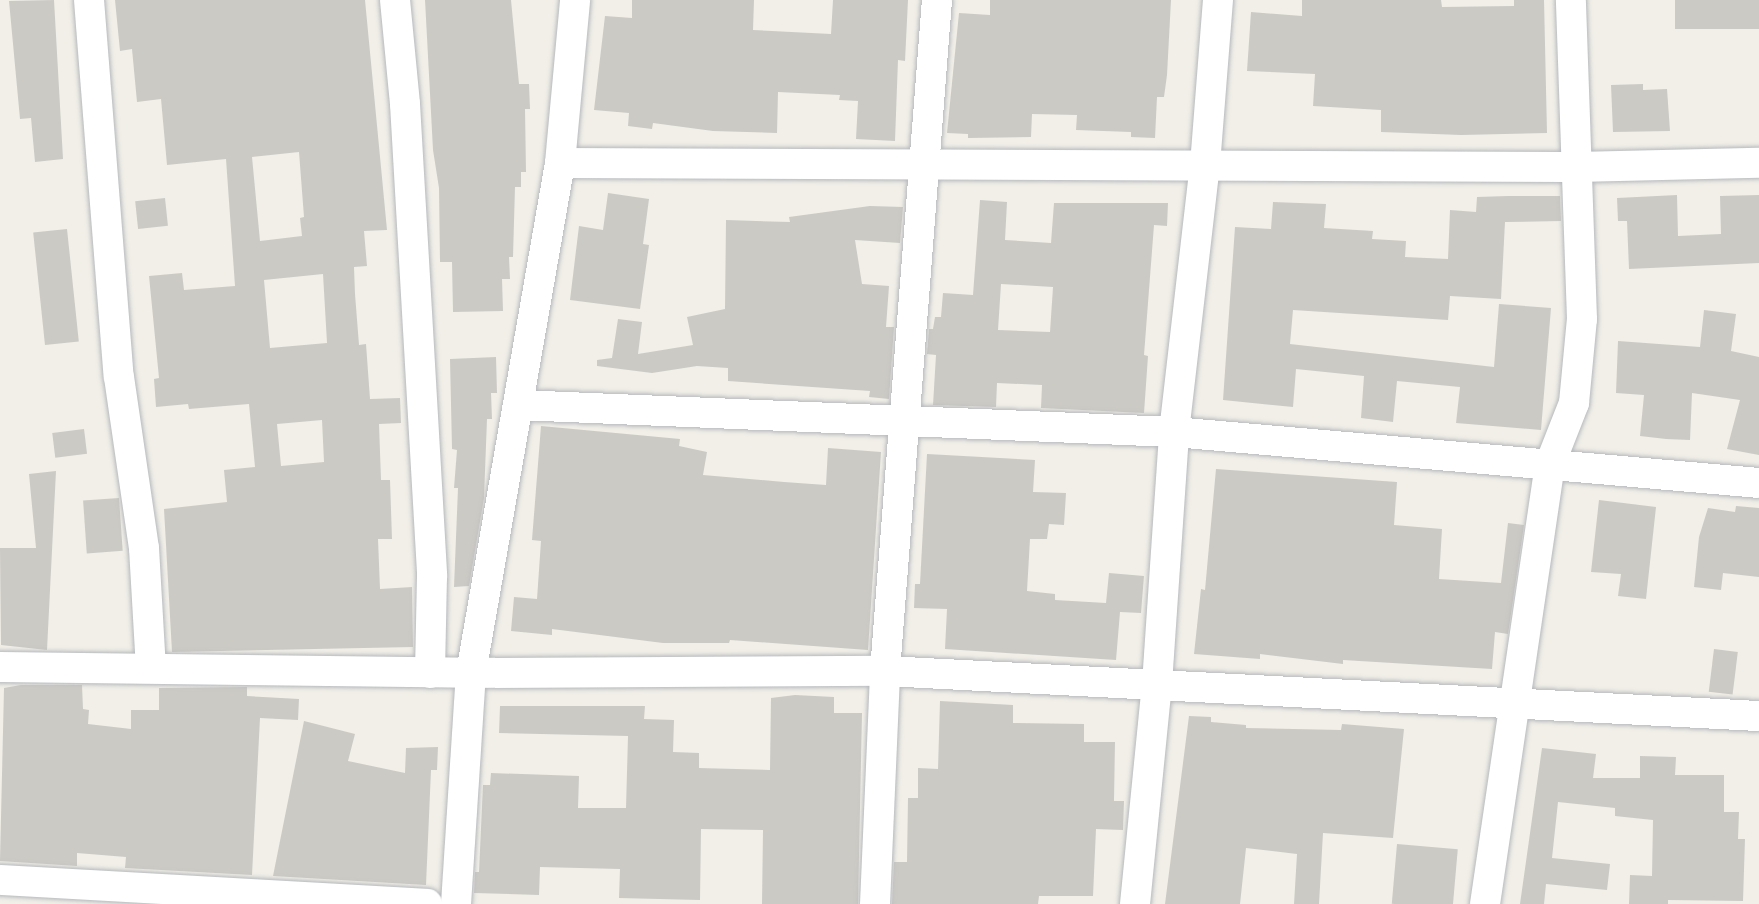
<!DOCTYPE html>
<style>
body{margin:0}
#map{position:relative;width:1759px;height:904px;overflow:hidden;background:#f1efe8;font-family:Jost,sans-serif}
div>[style]{position:absolute}
[style*='--x']{left:calc(var(--x)*1px);top:calc(var(--y)*1px);width:calc(var(--w)*1px);rotate:calc(var(--a)*1deg)}
.building>*{inset:0;background:#cccac5;transform-origin:0 0}
.roads{filter:drop-shadow(0 0 2px #b5b8bc) drop-shadow(0 0 2px #b5b8bc)}
.street>*{height:30px;margin:-15px;padding:0 15px;transform-origin:15px;border-radius:15px;background:#fff}
span{translate:-50% -50%;white-space:nowrap;text-align:center;line-height:1.15;-webkit-text-stroke:4.5px #fff;paint-order:stroke}
</style>
<div id="map">
<div class="building">
<i style="clip-path:polygon(54px 0,63px 159px,35px 162px,31px 118px,20px 119px,9px 1px)"></i>
<i style="clip-path:polygon(evenodd,115px 0,365px 0,387px 230px,364px 231px,367px 266px,354px 267px,355px 294px,359px 345px,366px 344px,370px 399px,400px 398px,401px 423px,379px 424px,381px 480px,390px 480px,392px 539px,378px 539px,380px 589px,412px 587px,413px 647px,172px 652px,164px 509px,227px 502px,224px 470px,255px 467px,249px 404px,189px 409px,188px 404px,156px 407px,154px 379px,159px 378px,149px 276px,182px 273px,184px 290px,235px 286px,226px 159px,167px 165px,161px 99px,137px 102px,132px 49px,120px 51px,115px 0,299px 152px,304px 217px,300px 218px,302px 236px,260px 241px,252px 157px,299px 152px,115px 0,323px 274px,327px 343px,270px 348px,264px 280px,323px 274px,115px 0,322px 420px,324px 462px,281px 466px,277px 424px,322px 420px)"></i>
<i style="clip-path:polygon(425px 0,511px 0,519px 84px,529px 84px,530px 109px,525px 109px,526px 172px,521px 172px,521px 187px,515px 187px,513px 257px,509px 257px,510px 279px,502px 279px,503px 311px,453px 312px,452px 262px,440px 262px,439px 188px,433px 150px)"></i>
<i style="clip-path:polygon(632px 0,754px 0,753px 30px,831px 34px,833px 0,908px 0,905px 61px,898px 60px,895px 141px,856px 139px,858px 101px,839px 100px,840px 95px,778px 92px,777px 133px,713px 131px,653px 123px,652px 129px,628px 126px,629px 113px,594px 110px,605px 16px,632px 18px)"></i>
<i style="clip-path:polygon(990px 0,1171px 0,1167px 75px,1164px 97px,1157px 97px,1155px 138px,1131px 137px,1131px 132px,1076px 130px,1077px 115px,1032px 114px,1031px 137px,968px 138px,968px 134px,947px 133px,959px 13px,990px 15px)"></i>
<i style="clip-path:polygon(1302px 0,1441px 0,1442px 7px,1514px 6px,1514px 0,1544px 0,1547px 133px,1461px 135px,1381px 132px,1381px 110px,1313px 106px,1315px 74px,1247px 71px,1251px 12px,1302px 16px)"></i>
<i style="left:1675px;top:0;width:84px;height:29px"></i>
<i style="clip-path:polygon(1643px 84px,1643px 90px,1667px 89px,1670px 131px,1613px 132px,1611px 85px)"></i>
<i style="clip-path:polygon(608px 193px,649px 199px,643px 244px,649px 245px,640px 309px,570px 300px,579px 226px,603px 230px)"></i>
<i style="clip-path:polygon(1677px 195px,1678px 236px,1721px 234px,1720px 196px,1759px 195px,1759px 263px,1629px 269px,1627px 221px,1618px 221px,1617px 198px)"></i>
<i style="clip-path:polygon(1508px 196px,1560px 196px,1561px 221px,1505px 222px,1501px 299px,1450px 296px,1448px 320px,1293px 310px,1290px 344px,1494px 367px,1499px 304px,1551px 308px,1541px 430px,1456px 423px,1460px 387px,1397px 381px,1393px 422px,1361px 418px,1364px 376px,1296px 369px,1293px 407px,1223px 400px,1235px 227px,1271px 229px,1273px 202px,1326px 204px,1324px 228px,1373px 231px,1372px 239px,1406px 241px,1405px 257px,1448px 259px,1450px 210px,1476px 212px,1477px 197px)"></i>
<i style="left:165px;top:198px;width:28px;height:30px;rotate:84deg"></i>
<i style="clip-path:polygon(evenodd,980px 200px,1007px 202px,1005px 240px,1051px 243px,1054px 203px,1168px 203px,1167px 226px,1154px 225px,1144px 355px,1148px 356px,1144px 413px,1041px 408px,1042px 385px,997px 383px,996px 407px,933px 405px,936px 355px,927px 354px,929px 329px,933px 329px,935px 317px,941px 317px,943px 293px,973px 295px,980px 200px,1001px 284px,1053px 287px,1050px 332px,998px 330px,1001px 284px)"></i>
<i style="clip-path:polygon(870px 206px,903px 207px,900px 243px,855px 240px,862px 284px,889px 286px,886px 327px,894px 327px,889px 399px,869px 397px,870px 391px,728px 381px,728px 368px,697px 366px,652px 373px,597px 366px,597px 360px,612px 358px,618px 319px,642px 322px,638px 354px,693px 345px,687px 317px,725px 309px,726px 220px,790px 222px,789px 217px)"></i>
<i style="left:67px;top:229px;width:113px;height:34px;rotate:84deg"></i>
<i style="clip-path:polygon(1704px 310px,1736px 314px,1731px 351px,1759px 357px,1759px 455px,1727px 449px,1740px 400px,1692px 393px,1690px 440px,1666px 439px,1640px 436px,1644px 395px,1616px 393px,1618px 341px,1700px 347px)"></i>
<i style="clip-path:polygon(496px 357px,497px 393px,491px 393px,492px 419px,487px 419px,484px 498px,469px 586px,454px 587px,458px 488px,454px 488px,457px 450px,452px 449px,450px 359px)"></i>
<i style="clip-path:polygon(541px 426px,680px 439px,679px 446px,707px 452px,703px 475px,784px 482px,826px 485px,828px 448px,881px 452px,868px 650px,730px 640px,729px 643px,663px 643px,552px 629px,552px 635px,511px 631px,514px 597px,537px 599px,541px 541px,532px 540px)"></i>
<i style="left:84px;top:429px;width:25px;height:32px;rotate:83deg"></i>
<i style="clip-path:polygon(927px 454px,1035px 460px,1033px 492px,1066px 493px,1064px 525px,1049px 524px,1047px 539px,1030px 539px,1027px 591px,1055px 594px,1055px 600px,1106px 603px,1109px 573px,1144px 576px,1141px 613px,1120px 612px,1116px 660px,945px 649px,947px 609px,914px 608px,915px 584px,920px 584px)"></i>
<i style="clip-path:polygon(1216px 469px,1397px 482px,1394px 525px,1442px 529px,1439px 579px,1501px 583px,1508px 523px,1524px 525px,1508px 634px,1495px 632px,1492px 669px,1343px 660px,1343px 664px,1260px 654px,1260px 659px,1194px 654px,1201px 589px,1205px 590px)"></i>
<i style="clip-path:polygon(56px 471px,47px 650px,1px 645px,0 548px,36px 548px,29px 474px)"></i>
<i style="left:119px;top:498px;width:53px;height:36px;rotate:86deg"></i>
<i style="clip-path:polygon(1599px 500px,1656px 507px,1646px 599px,1618px 596px,1621px 574px,1591px 572px)"></i>
<i style="clip-path:polygon(1736px 506px,1759px 508px,1759px 577px,1723px 573px,1721px 590px,1694px 587px,1699px 537px,1708px 508px,1735px 512px)"></i>
<i style="left:1714px;top:649px;width:24px;height:43px;rotate:7deg"></i>
<i style="clip-path:polygon(21px 685px,82px 685px,83px 709px,89px 710px,88px 724px,131px 729px,131px 710px,159px 710px,159px 688px,247px 687px,247px 696px,299px 699px,298px 720px,260px 718px,252px 875px,125px 868px,126px 857px,77px 853px,77px 866px,0 861px,4px 688px)"></i>
<i style="clip-path:polygon(795px 695px,834px 697px,834px 713px,862px 713px,858px 904px,762px 904px,763px 830px,701px 829px,700px 900px,619px 898px,620px 869px,540px 867px,539px 895px,474px 893px,475px 872px,479px 872px,483px 785px,490px 785px,491px 773px,579px 776px,578px 808px,626px 808px,628px 736px,499px 733px,500px 706px,645px 706px,644px 719px,674px 720px,673px 752px,699px 753px,699px 768px,770px 770px,771px 698px)"></i>
<i style="clip-path:polygon(940px 701px,1013px 705px,1013px 723px,1084px 724px,1084px 742px,1115px 742px,1114px 801px,1124px 801px,1123px 830px,1096px 829px,1093px 896px,1039px 896px,1038px 904px,892px 904px,894px 862px,907px 862px,908px 798px,918px 798px,918px 768px,938px 769px)"></i>
<i style="clip-path:polygon(1189px 716px,1211px 717px,1211px 722px,1246px 725px,1246px 728px,1341px 730px,1342px 724px,1404px 729px,1393px 838px,1323px 833px,1319px 904px,1294px 904px,1297px 854px,1246px 848px,1240px 904px,1165px 904px)"></i>
<i style="clip-path:polygon(304px 721px,355px 734px,348px 761px,405px 773px,406px 748px,438px 747px,437px 770px,431px 770px,426px 885px,273px 876px)"></i>
<i style="clip-path:polygon(1542px 748px,1596px 754px,1593px 778px,1640px 778px,1640px 756px,1676px 757px,1675px 775px,1724px 775px,1724px 812px,1739px 812px,1738px 839px,1745px 839px,1743px 901px,1668px 900px,1668px 904px,1629px 904px,1630px 875px,1652px 876px,1653px 820px,1615px 816px,1615px 808px,1558px 802px,1552px 858px,1610px 864px,1607px 890px,1546px 884px,1544px 904px,1520px 904px)"></i>
<i style="left:1397px;top:844px;width:61px;height:60px;rotate:5deg"></i>
</div>
<div class="roads">
<div class="street">
<i style="--x:89;--y:0;--w:378;--a:85.5"></i>
<i style="--x:119;--y:377;--w:173;--a:81.7"></i>
<i style="--x:144;--y:548;--w:120;--a:86.7"></i>
<i style="--x:395;--y:0;--w:104;--a:84.5"></i>
<i style="--x:405;--y:104;--w:473;--a:86.7"></i>
<i style="--x:432;--y:576;--w:97;--a:91.2"></i>
<i style="--x:560;--y:163;--w:1016;--a:0.23"></i>
<i style="--x:1576;--y:167;--w:183;--a:-1.3"></i>
<i style="--x:518;--y:405;--w:657;--a:2.36"></i>
<i style="--x:1174;--y:432;--w:587;--a:4.98"></i>
<i style="--x:0;--y:667;--w:471;--a:0.7"></i>
<i style="--x:471;--y:673;--w:414;--a:-0.3"></i>
<i style="--x:885;--y:671;--w:875;--a:2.95"></i>
<i style="--x:0;--y:880;--w:428;--a:3.2"></i>
<i style="--x:456;--y:904;--w:231;--a:-86.3"></i>
<i style="--x:471;--y:673;--w:518;--a:-80.1"></i>
<i style="--x:560;--y:163;--w:164;--a:-84.7"></i>
<i style="--x:875;--y:904;--w:233;--a:-87.5"></i>
<i style="--x:885;--y:671;--w:673;--a:-85.57"></i>
<i style="--x:1135;--y:904;--w:221;--a:-84.3"></i>
<i style="--x:1157;--y:684;--w:253;--a:-86.1"></i>
<i style="--x:1174;--y:432;--w:269;--a:-83.4"></i>
<i style="--x:1205;--y:165;--w:166;--a:-85.5"></i>
<i style="--x:1485;--y:904;--w:445;--a:-81.6"></i>
<i style="--x:1550;--y:464;--w:66;--a:-68.5"></i>
<i style="--x:1574;--y:403;--w:84;--a:-84.6"></i>
<i style="--x:1582;--y:319;--w:319;--a:-92"></i>
</div>
</div>
</div>
